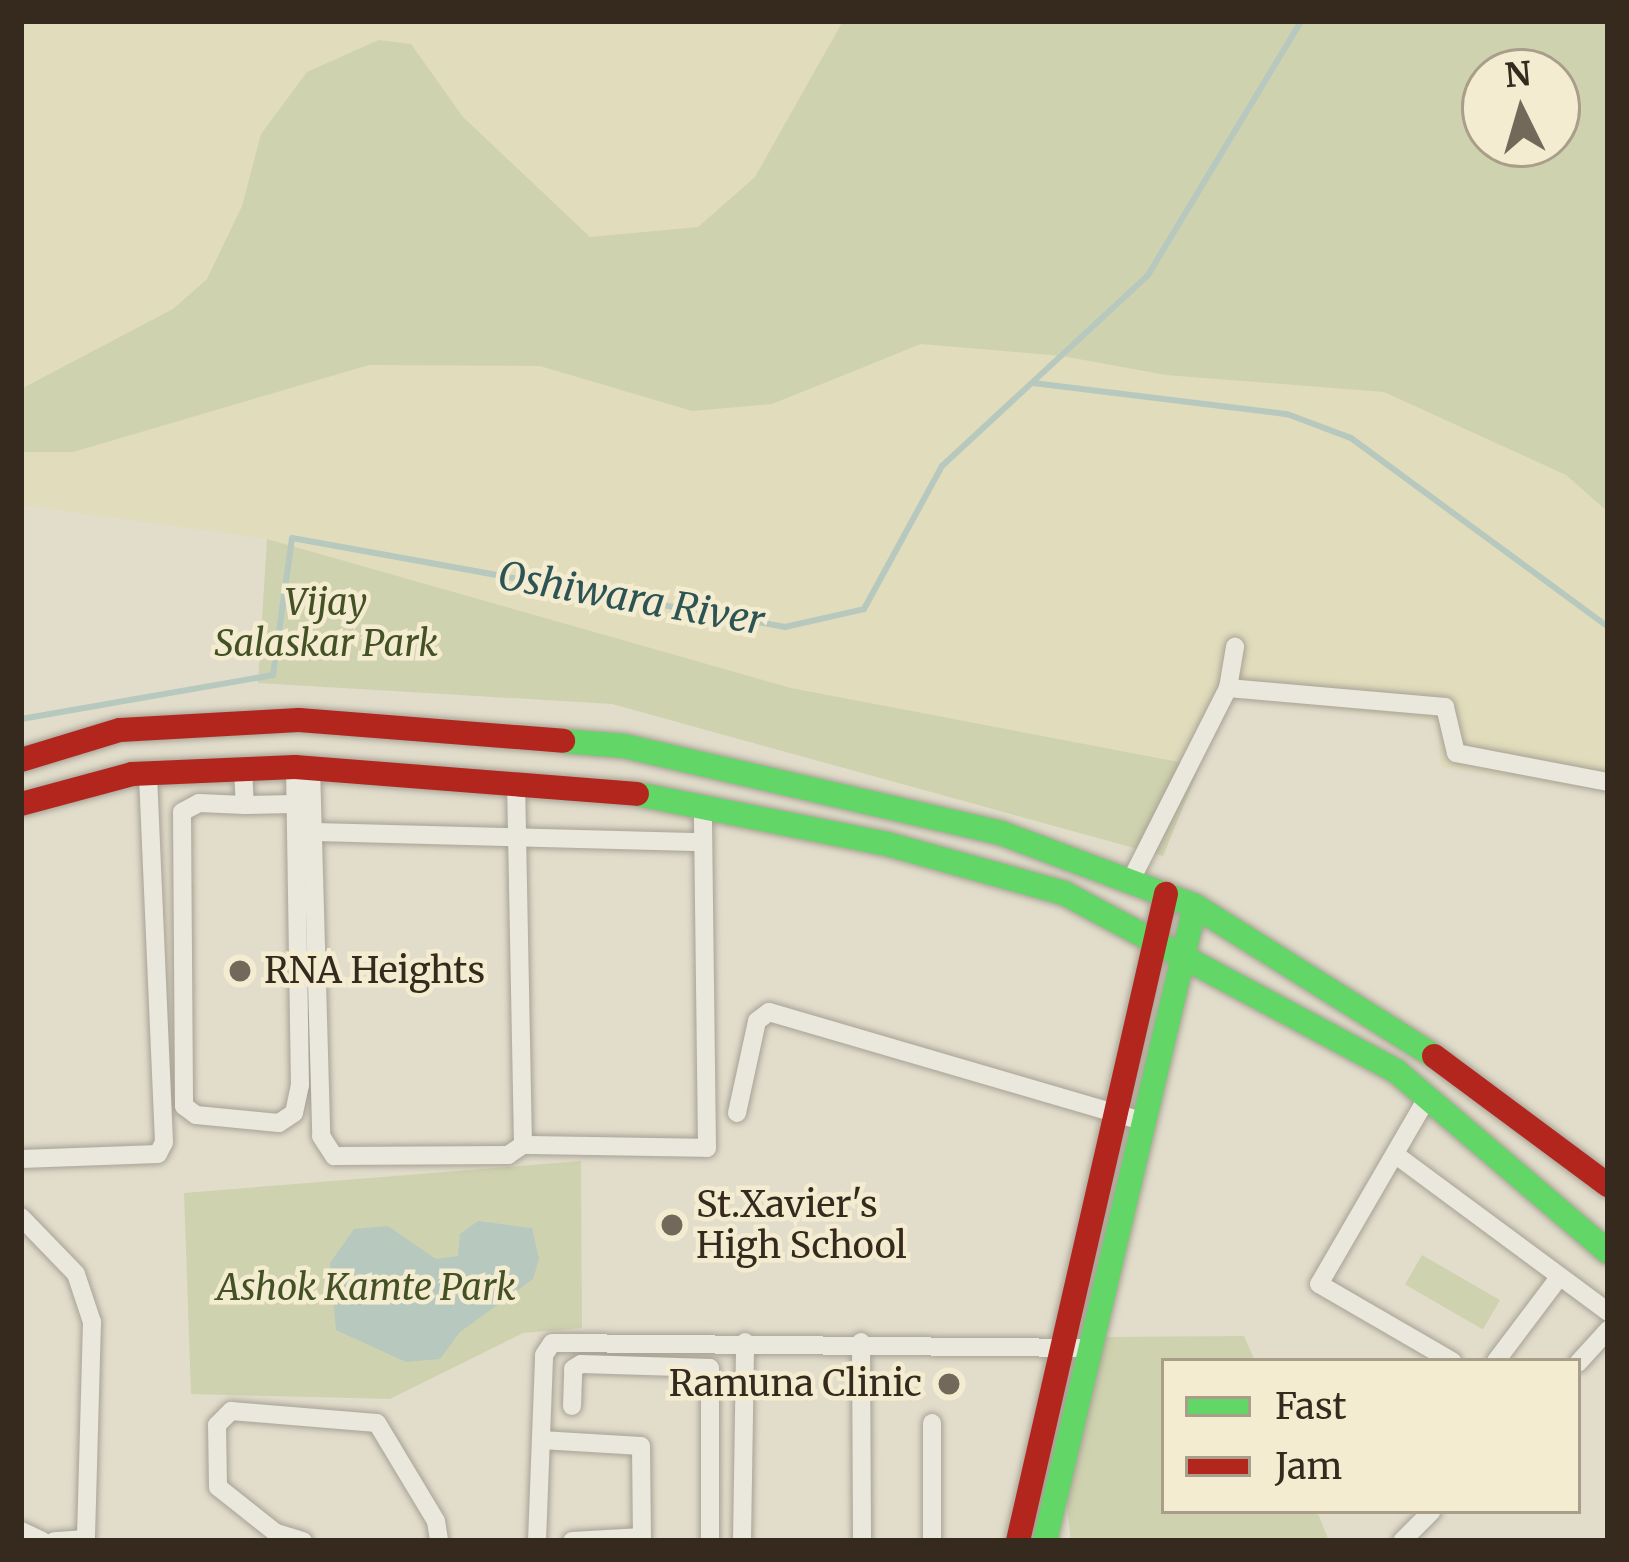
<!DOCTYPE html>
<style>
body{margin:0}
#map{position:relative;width:1629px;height:1562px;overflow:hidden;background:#e2ddcb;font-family:Merriweather,serif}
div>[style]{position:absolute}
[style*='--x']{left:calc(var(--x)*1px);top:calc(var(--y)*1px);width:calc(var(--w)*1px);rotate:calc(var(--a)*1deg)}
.farmland>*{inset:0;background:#e1dcbc}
.green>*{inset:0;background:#cfd2ae;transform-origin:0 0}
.water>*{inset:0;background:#b7c8be}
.stream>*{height:6px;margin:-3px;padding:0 3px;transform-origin:3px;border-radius:3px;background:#b7c8be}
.roads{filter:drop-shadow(0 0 3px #a7a295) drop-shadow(0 0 3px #a7a295)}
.street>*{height:18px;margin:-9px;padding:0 9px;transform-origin:9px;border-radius:9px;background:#eae7dc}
.fast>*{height:24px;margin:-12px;padding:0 12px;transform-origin:12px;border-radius:12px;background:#63d668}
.jam>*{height:24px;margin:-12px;padding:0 12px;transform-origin:12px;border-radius:12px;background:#b3261e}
.dots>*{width:33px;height:33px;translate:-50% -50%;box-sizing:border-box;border:6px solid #f4ecd1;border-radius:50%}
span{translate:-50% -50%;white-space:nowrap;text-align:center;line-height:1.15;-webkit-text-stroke:9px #f4ecd1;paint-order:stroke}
.park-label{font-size:36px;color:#435125;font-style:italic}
.poi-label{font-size:36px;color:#352a1d}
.left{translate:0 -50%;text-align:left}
.right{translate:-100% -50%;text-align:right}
.water-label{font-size:39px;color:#2d5454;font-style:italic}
.frame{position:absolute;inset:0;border:24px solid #352a1d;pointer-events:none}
.legend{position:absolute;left:1161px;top:1358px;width:420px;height:156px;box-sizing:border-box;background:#f4ecd1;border:3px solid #a89e89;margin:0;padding:15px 21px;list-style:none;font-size:36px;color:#352a1d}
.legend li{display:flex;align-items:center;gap:24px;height:60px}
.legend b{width:60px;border:3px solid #a89e89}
.north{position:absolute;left:1461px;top:48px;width:120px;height:120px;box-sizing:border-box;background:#f4ecd1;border:3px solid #a89e89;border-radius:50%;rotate:355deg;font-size:33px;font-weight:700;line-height:48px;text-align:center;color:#352a1d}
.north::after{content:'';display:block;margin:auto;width:42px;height:54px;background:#72695a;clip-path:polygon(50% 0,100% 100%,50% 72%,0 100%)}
</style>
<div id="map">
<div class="farmland">
<i style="clip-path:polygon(evenodd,21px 21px,1608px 21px,1608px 791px,1441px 767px,1438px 721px,1234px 697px,1200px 766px,791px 688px,267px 539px,21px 505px,21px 21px,1485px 72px,1557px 72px,1557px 144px,1485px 144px,1485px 72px)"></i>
</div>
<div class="green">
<i style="clip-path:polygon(evenodd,843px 21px,1608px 21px,1608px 512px,1566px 475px,1384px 392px,1166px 375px,1062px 356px,921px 344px,772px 404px,692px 411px,540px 366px,369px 365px,73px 452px,21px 452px,21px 389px,173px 309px,207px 279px,242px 206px,261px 134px,307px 72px,379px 40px,411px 44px,463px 117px,590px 237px,698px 227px,755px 177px,843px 21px,1485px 72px,1557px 72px,1557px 144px,1485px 144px,1485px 72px)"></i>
<i style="clip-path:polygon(267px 539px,791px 688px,1200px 766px,1163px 856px,612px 704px,258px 683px)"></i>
<i style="clip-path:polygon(581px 1161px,582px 1328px,523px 1333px,390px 1399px,191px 1394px,184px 1193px)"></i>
<i style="left:1422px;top:1255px;width:90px;height:34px;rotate:30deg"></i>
<i style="clip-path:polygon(1244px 1336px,1255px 1361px,1164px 1361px,1164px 1511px,1317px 1511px,1329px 1541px,1071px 1541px,1066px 1497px,1099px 1337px)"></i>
</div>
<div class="water">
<i style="clip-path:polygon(478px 1221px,532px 1228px,539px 1259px,533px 1279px,460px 1332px,440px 1359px,406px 1362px,336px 1330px,330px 1263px,354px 1229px,388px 1226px,436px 1259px,458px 1256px,460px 1234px)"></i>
</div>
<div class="stream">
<i style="--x:1033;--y:383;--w:256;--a:7"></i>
<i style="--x:1287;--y:414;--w:68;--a:20.6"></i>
<i style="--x:1351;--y:438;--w:319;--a:36.3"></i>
<i style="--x:21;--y:719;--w:256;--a:-9.9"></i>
<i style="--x:273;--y:675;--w:138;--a:-82.1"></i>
<i style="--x:292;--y:538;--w:501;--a:10.23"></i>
<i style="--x:785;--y:627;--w:81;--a:-12.8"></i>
<i style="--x:864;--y:609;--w:163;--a:-61.4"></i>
<i style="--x:942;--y:466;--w:281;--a:-42.8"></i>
<i style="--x:1148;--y:275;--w:297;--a:-58.9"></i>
</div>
<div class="roads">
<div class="street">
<i style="--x:1228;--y:688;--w:42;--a:-80.3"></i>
<i style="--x:311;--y:767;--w:369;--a:88.4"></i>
<i style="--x:321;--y:1136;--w:24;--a:57"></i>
<i style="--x:334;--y:1156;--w:174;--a:-0.3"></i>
<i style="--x:508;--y:1155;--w:18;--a:-34"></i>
<i style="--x:523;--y:1145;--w:362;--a:-91.1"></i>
<i style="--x:243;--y:770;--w:35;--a:87"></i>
<i style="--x:245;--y:805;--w:46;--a:-177.5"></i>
<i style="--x:199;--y:803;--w:19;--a:152"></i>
<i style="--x:182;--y:812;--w:294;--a:89.6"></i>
<i style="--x:184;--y:1106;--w:15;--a:37"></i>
<i style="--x:196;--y:1115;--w:83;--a:5.5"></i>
<i style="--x:279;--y:1123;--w:18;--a:-34"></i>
<i style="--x:294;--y:1113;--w:29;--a:-78"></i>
<i style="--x:300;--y:1085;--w:318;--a:-90.9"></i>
<i style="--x:245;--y:805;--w:50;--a:-1.1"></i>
<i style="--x:315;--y:832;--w:388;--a:1.5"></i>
<i style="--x:1131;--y:880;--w:215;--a:-63.2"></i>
<i style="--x:1228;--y:688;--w:218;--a:5"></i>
<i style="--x:1445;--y:707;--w:47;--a:76.6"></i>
<i style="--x:1456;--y:753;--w:155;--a:10.8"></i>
<i style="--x:1427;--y:1098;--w:215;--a:120.1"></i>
<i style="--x:1319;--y:1284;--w:154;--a:30.1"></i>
<i style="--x:737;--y:1113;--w:94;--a:-77.7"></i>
<i style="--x:757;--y:1021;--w:15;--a:-37"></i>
<i style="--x:769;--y:1012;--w:389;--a:16.3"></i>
<i style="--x:523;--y:1145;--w:184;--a:0.9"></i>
<i style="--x:707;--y:1148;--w:340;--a:-90.7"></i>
<i style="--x:1396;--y:1155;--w:264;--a:36.5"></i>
<i style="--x:21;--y:1159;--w:137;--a:-2.1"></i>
<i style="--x:158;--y:1154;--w:13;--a:-63"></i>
<i style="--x:164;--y:1142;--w:368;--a:-92.5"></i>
<i style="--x:21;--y:1217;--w:79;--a:46"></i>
<i style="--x:76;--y:1274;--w:51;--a:71.6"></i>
<i style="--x:92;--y:1322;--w:217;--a:91.6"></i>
<i style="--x:86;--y:1539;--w:32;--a:176"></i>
<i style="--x:861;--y:1342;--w:199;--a:89.7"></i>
<i style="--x:1496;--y:1361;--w:106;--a:-53"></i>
<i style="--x:1578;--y:1363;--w:45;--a:-47.7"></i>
<i style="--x:572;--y:1406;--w:37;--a:-88"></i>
<i style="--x:573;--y:1369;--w:9;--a:-32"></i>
<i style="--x:581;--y:1364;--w:129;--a:1.8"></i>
<i style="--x:710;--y:1368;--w:173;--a:90"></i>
<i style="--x:932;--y:1423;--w:118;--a:90"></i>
<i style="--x:541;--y:1440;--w:100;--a:3.4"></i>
<i style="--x:641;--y:1446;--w:91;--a:89.4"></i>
<i style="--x:642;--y:1537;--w:70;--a:176.7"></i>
<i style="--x:21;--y:1531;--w:23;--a:25"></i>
<i style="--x:303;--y:1541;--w:28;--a:-163"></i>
<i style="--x:276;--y:1533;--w:74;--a:-141.6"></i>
<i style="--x:218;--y:1487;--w:62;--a:-90.9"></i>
<i style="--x:217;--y:1425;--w:20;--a:-45"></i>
<i style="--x:231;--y:1411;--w:146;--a:4.7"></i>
<i style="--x:377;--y:1423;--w:114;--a:59"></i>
<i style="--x:436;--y:1521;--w:20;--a:81"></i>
<i style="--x:537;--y:1541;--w:186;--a:-87.8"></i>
<i style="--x:544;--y:1355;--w:14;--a:-56"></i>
<i style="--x:552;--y:1343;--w:536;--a:0.53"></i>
<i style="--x:742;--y:1541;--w:199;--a:-89.1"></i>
<i style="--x:1402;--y:1541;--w:42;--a:-45"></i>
</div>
<div class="fast">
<i style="--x:563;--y:741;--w:61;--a:4.7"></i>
<i style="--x:624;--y:746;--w:387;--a:13"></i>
<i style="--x:1001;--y:833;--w:207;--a:20.6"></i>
<i style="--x:1195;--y:906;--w:282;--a:32.1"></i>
<i style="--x:637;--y:794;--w:255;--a:11.3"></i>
<i style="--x:887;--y:844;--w:184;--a:15.5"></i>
<i style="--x:1064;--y:893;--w:377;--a:28.2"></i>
<i style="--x:1396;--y:1071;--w:279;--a:40.5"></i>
<i style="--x:1045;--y:1541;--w:652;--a:-76.71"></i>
</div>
<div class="jam">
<i style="--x:21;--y:760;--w:103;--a:-16.9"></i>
<i style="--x:120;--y:730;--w:179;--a:-3.2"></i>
<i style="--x:299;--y:720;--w:265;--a:4.5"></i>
<i style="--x:21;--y:804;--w:115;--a:-15.1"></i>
<i style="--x:132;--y:774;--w:163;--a:-2.5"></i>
<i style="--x:295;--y:767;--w:343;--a:4.5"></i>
<i style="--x:1434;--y:1056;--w:217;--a:36.6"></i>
<i style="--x:1018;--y:1541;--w:664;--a:-77.12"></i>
</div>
</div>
<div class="dots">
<i style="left:240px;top:971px;background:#72695a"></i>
<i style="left:672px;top:1225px;background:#72695a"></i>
<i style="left:949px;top:1384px;background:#72695a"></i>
</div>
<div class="park-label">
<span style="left:326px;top:623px">Vijay<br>Salaskar Park</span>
<span style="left:366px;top:1288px">Ashok Kamte Park</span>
</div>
<div class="poi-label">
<span class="left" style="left:264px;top:971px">RNA Heights</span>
<span class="left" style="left:696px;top:1225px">St.Xavier's<br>High School</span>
<span class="right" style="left:922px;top:1384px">Ramuna Clinic</span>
</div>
<div class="water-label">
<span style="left:631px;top:599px;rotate:10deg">Oshiwara River</span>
</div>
<div class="frame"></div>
<ul class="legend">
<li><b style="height:15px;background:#63d668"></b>Fast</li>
<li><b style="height:15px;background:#b3261e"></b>Jam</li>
</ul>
<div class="north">N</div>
</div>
